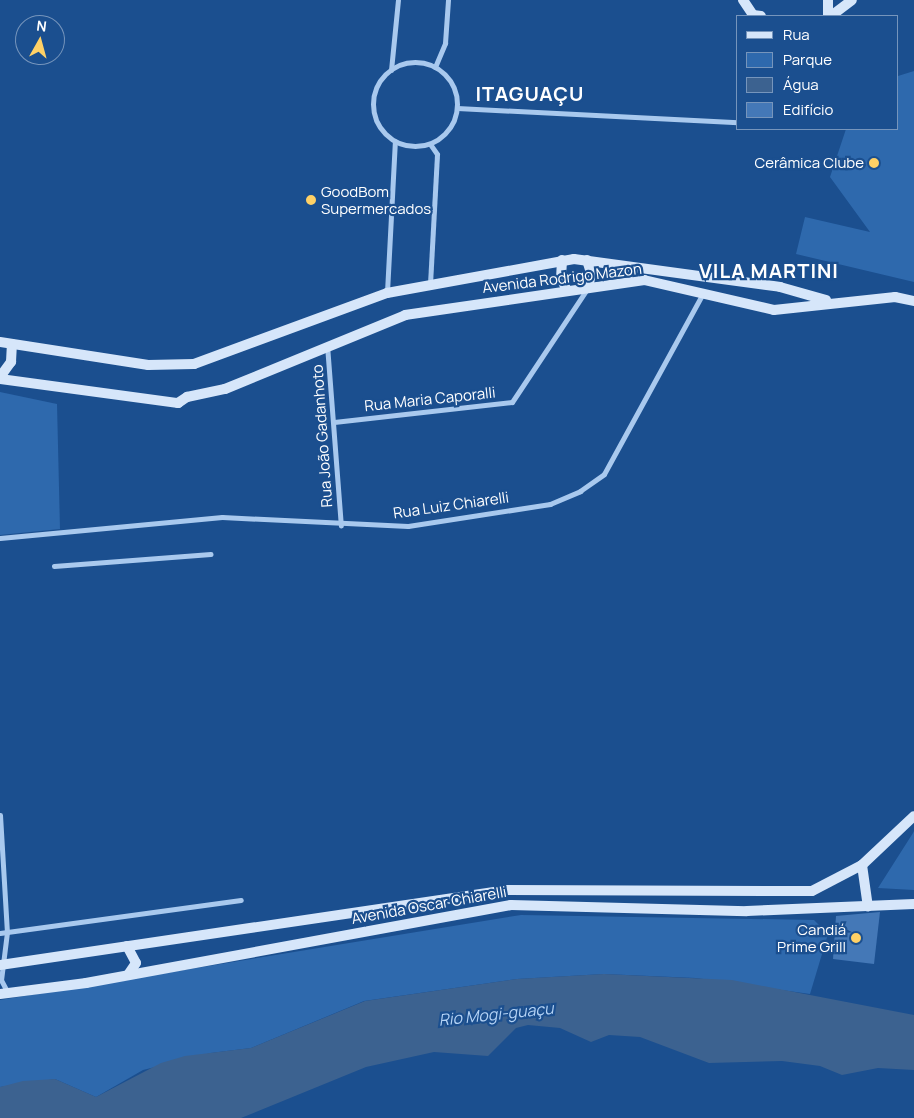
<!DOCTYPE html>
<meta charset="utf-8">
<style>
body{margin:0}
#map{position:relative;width:914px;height:1118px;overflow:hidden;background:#1b4f8f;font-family:Manrope,sans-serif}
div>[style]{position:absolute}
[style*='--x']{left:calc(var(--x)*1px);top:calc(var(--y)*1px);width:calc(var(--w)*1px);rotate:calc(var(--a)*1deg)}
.green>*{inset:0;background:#2e69ad}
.water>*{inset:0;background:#3c6290}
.building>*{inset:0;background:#4478b7}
.street>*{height:5px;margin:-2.5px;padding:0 2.5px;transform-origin:2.5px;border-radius:2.5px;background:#a9c9ee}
.street>.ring{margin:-2.5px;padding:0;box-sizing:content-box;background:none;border:5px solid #a9c9ee;border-radius:50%}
.secondary>*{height:10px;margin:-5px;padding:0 5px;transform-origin:5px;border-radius:5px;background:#d6e6fa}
.dots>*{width:14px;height:14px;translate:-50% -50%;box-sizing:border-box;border:2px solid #1b4f8f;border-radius:50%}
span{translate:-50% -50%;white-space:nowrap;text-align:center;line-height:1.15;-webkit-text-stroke:4.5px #1b4f8f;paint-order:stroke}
.poi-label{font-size:15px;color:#fff}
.right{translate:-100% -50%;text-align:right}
.left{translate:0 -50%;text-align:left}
.street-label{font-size:15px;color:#fff}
.water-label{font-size:16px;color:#b5d3f5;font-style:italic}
.district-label{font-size:20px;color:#fff;font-weight:700;letter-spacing:1px}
.legend{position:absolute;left:736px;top:15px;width:162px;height:115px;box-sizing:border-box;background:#1b4f8f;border:1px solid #7695bc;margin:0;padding:6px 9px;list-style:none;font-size:15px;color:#fff}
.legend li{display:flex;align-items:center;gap:10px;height:25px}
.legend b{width:25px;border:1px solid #7695bc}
.north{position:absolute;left:15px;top:15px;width:50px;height:50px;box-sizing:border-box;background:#1b4f8f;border:1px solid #7695bc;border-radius:50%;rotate:7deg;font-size:14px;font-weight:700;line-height:20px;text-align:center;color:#fff}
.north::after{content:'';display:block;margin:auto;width:18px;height:22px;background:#ffd166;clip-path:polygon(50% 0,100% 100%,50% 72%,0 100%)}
</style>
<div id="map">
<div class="green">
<i style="clip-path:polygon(914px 71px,914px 282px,796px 254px,805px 217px,870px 232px,830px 177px,846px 129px,898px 129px,898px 76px)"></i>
<i style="clip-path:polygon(0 392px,57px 404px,60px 529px,0 535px)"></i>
<i style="clip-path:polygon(914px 831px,914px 890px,878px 888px,913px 833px)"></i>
<i style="clip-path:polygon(521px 915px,814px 920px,828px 934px,810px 994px,696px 978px,604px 974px,517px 979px,364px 1001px,251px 1048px,211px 1053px,143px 1070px,96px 1097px,55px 1079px,0 1087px,0 1000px)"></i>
</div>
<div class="water">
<i style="clip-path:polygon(604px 974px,732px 980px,914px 1015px,914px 1070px,878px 1068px,842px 1075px,820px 1066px,782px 1061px,709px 1063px,640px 1037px,609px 1035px,591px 1042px,560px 1028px,528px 1025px,516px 1028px,488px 1056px,434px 1052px,366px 1067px,241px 1118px,0 1118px,0 1087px,23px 1081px,55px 1079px,96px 1097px,161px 1063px,185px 1056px,251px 1048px,365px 1001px,517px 979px)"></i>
</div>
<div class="building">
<i style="clip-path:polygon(880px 912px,874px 964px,833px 959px,836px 916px)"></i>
</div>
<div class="street">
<i class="ring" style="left:373px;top:62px;width:79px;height:79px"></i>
<i style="--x:435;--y:67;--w:26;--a:-67"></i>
<i style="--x:445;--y:43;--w:43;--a:-86"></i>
<i style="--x:391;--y:70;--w:70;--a:-84.3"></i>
<i style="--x:457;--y:108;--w:281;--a:2.9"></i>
<i style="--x:430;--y:284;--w:130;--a:-86.9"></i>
<i style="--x:437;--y:154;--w:12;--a:-125"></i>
<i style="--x:387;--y:292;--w:151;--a:-87"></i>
<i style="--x:327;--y:345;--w:181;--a:85.6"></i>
<i style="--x:334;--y:422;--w:179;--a:-6.4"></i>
<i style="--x:512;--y:402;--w:136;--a:-56.4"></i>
<i style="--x:0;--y:538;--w:223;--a:-5.4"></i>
<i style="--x:222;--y:517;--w:186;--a:2.8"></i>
<i style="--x:408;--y:526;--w:144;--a:-8.8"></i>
<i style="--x:550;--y:504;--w:33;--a:-23"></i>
<i style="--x:580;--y:491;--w:29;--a:-35"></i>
<i style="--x:604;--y:474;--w:204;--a:-61.3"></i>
<i style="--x:54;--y:566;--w:157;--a:-4.4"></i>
<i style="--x:0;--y:815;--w:117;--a:86.6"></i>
<i style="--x:7;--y:932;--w:48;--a:97.1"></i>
<i style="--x:1;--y:980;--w:15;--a:62"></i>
<i style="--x:0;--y:933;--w:243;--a:-7.8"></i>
</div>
<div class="secondary">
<i style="--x:743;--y:0;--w:18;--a:56"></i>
<i style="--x:753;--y:15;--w:8;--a:7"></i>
<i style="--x:828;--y:0;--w:16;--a:90"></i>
<i style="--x:831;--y:16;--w:26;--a:-37"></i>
<i style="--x:562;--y:260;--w:18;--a:93"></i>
<i style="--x:561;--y:278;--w:14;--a:65"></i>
<i style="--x:587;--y:260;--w:14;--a:73"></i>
<i style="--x:591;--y:273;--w:15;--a:101"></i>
<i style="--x:0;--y:342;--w:150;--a:8.8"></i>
<i style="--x:148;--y:365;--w:46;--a:-1.2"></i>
<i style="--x:194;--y:364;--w:206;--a:-20.2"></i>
<i style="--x:387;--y:293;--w:190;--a:-10.3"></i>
<i style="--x:574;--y:259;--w:208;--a:7.7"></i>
<i style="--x:780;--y:287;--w:48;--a:15.8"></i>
<i style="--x:0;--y:377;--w:19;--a:-54"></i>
<i style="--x:11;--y:362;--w:18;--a:-87"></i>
<i style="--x:0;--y:379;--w:180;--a:7.7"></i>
<i style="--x:178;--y:403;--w:11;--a:-34"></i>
<i style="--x:187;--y:397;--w:39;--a:-12"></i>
<i style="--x:225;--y:389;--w:195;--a:-22.3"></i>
<i style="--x:405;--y:315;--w:242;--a:-8.3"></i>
<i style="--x:644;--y:280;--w:133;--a:13"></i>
<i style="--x:774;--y:310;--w:122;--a:-6.1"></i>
<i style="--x:895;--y:297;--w:19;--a:12"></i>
<i style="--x:862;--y:865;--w:42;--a:81.9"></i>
<i style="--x:127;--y:946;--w:19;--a:62"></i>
<i style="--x:136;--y:963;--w:14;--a:124"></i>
<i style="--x:0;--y:965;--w:513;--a:-8.41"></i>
<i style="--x:507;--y:890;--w:305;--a:0.2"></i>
<i style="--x:812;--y:891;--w:56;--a:-27.5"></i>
<i style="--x:862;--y:865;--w:71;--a:-43.3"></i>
<i style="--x:0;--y:994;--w:87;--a:-7.3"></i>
<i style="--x:86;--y:983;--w:432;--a:-10.4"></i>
<i style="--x:511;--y:905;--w:236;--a:1.5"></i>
<i style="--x:747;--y:911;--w:167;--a:-2.4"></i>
</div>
<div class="dots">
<i style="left:874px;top:163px;background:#ffd166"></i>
<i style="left:311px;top:200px;background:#ffd166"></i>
<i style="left:856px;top:938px;background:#ffd166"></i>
</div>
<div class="poi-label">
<span class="right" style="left:864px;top:163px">Cerâmica Clube</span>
<span class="left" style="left:321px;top:200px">GoodBom<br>Supermercados</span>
<span class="right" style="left:846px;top:938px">Candiá<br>Prime Grill</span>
</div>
<div class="street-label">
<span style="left:562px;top:278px;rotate:-7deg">Avenida Rodrigo Mazon</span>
<span style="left:430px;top:399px;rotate:-6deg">Rua Maria Caporalli</span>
<span style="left:322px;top:436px;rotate:-94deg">Rua João Gadanhoto</span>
<span style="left:451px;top:505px;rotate:-8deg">Rua Luiz Chiarelli</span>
<span style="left:429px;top:905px;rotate:-10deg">Avenida Oscar Chiarelli</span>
</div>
<div class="water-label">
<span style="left:496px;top:1014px;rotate:-6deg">Rio Mogi-guaçu</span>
</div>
<div class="district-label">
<span style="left:530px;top:93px">ITAGUAÇU</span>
<span style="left:769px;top:270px">VILA MARTINI</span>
</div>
<ul class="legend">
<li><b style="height:6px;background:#d6e6fa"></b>Rua</li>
<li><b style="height:14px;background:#2e69ad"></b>Parque</li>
<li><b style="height:14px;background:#3c6290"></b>Água</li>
<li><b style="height:14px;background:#4478b7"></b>Edifício</li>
</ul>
<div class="north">N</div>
</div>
